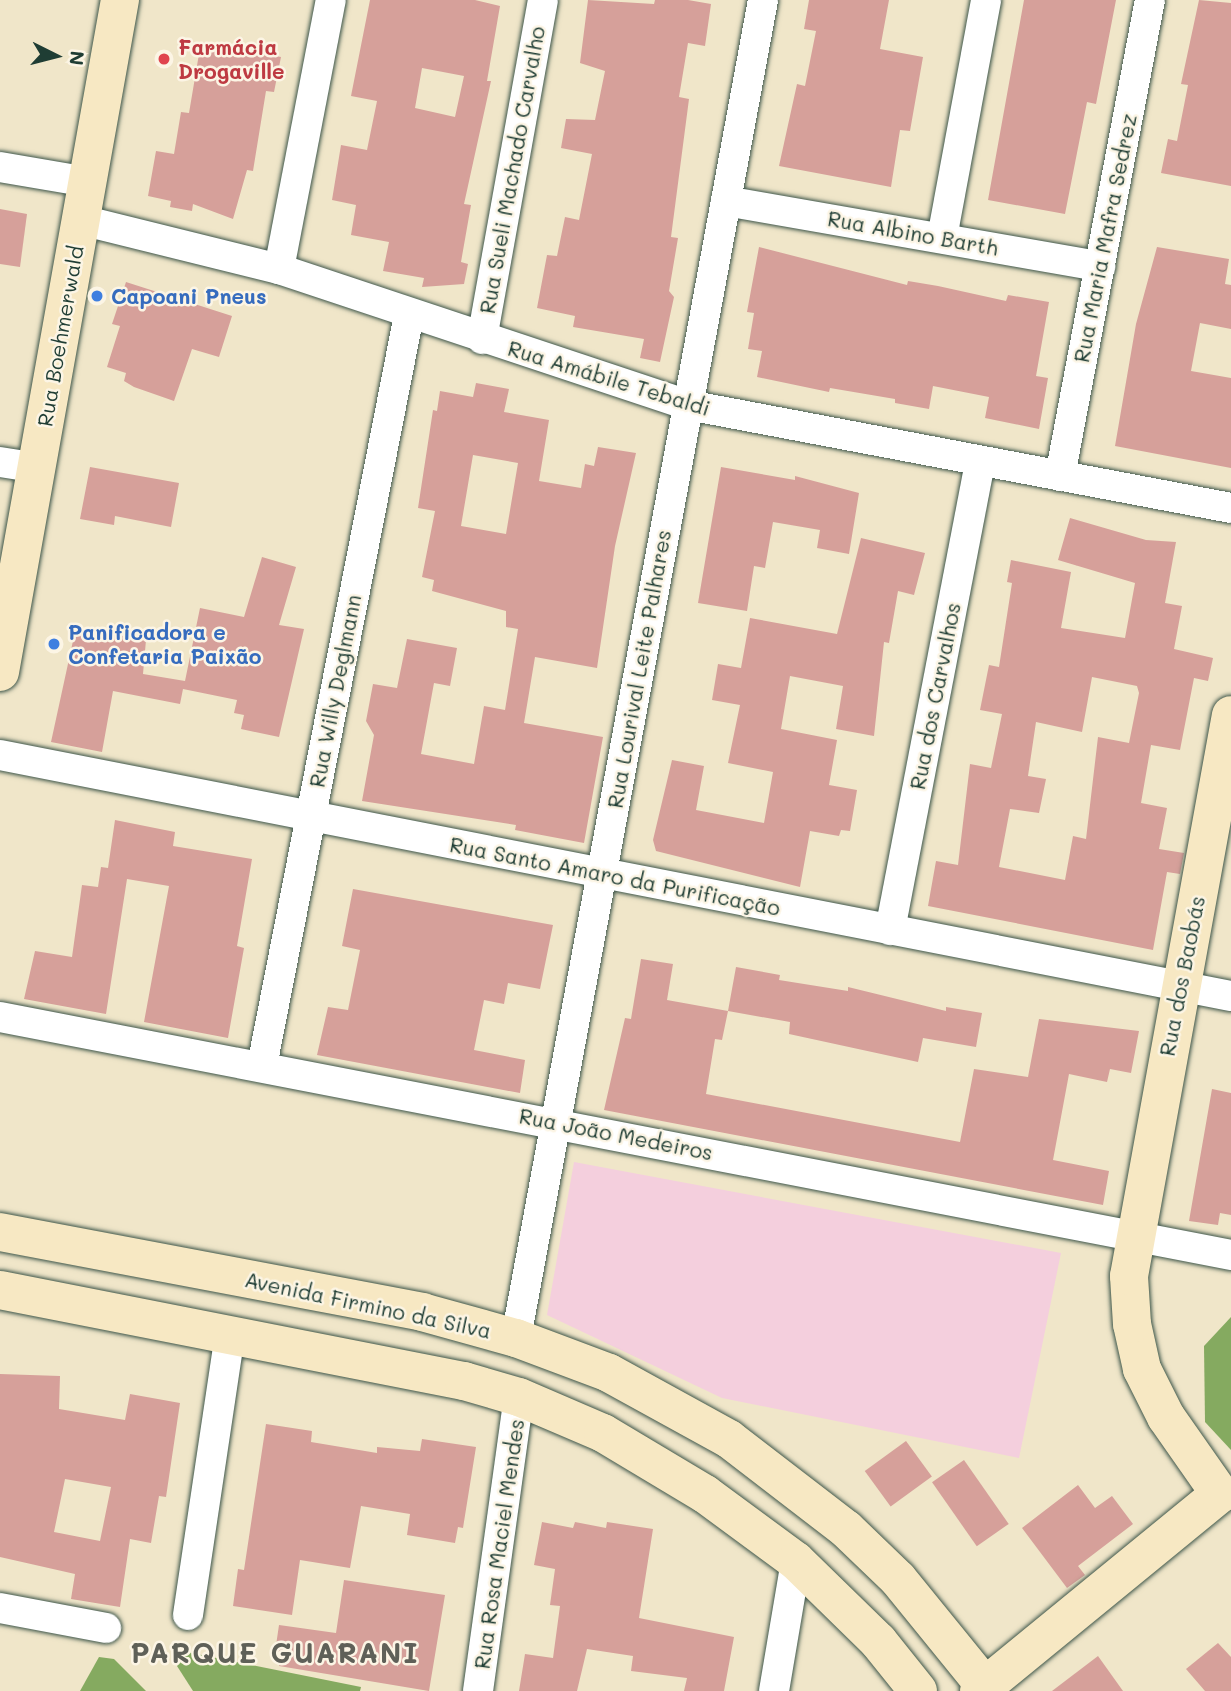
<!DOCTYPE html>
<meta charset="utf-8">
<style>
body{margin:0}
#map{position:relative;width:1231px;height:1691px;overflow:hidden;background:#f0e6c9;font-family:Mali,sans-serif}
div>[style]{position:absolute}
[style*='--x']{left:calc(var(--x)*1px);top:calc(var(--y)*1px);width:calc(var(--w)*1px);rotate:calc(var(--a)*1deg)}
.built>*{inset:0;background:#f4cfdd}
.forest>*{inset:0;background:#85aa60}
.building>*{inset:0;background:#d6a09a;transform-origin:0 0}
.roads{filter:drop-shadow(0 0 2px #3e564a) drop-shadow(0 0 2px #3e564a)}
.street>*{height:30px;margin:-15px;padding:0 15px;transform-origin:15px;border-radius:15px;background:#fff}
.secondary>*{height:38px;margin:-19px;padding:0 19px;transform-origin:19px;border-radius:19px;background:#f7e8c3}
.dots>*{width:19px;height:19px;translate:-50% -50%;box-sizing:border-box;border:4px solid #fcf5e5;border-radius:50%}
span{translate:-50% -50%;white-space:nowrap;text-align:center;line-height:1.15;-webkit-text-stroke:5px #fcf5e5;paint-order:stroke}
.health-label{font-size:21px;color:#be3a42;font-weight:700}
.left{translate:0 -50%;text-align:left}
.street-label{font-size:21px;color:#1f3d34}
.shop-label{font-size:21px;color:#366cbe;font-weight:700}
.district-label{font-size:28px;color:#5f6058;font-weight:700;letter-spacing:2px}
.north{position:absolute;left:21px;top:21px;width:70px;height:70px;-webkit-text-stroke:5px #fcf5e5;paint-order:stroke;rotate:96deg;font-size:19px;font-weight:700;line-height:28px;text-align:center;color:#1f3d34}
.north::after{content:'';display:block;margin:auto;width:24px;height:32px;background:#1f3d34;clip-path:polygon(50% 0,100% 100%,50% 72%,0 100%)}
</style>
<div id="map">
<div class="built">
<i style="clip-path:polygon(574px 1162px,1061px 1253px,1019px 1458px,722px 1398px,547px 1315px)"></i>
</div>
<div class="forest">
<i style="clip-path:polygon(1231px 1317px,1231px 1450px,1205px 1422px,1204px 1346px)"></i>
<i style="clip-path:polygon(187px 1652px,361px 1687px,360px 1691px,193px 1691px,177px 1666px)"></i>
<i style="clip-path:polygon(99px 1657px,114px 1659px,146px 1691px,80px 1691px)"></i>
</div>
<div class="building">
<i style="clip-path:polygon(evenodd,370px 0,475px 0,500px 6px,487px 81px,491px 81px,464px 204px,471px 205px,461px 262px,468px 264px,464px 284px,422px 287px,424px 278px,383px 271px,389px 242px,351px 235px,356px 205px,332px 200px,341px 145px,367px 150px,377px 101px,351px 96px,370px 0,422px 68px,464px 76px,455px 117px,415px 108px,422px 68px)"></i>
<i style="clip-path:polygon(588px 0,654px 4px,655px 0,688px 0,711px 4px,705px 46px,688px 43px,679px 97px,689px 99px,671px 237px,678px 238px,669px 291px,674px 297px,660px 362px,640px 358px,644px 339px,573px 327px,575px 316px,537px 308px,547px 255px,557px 256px,565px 217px,579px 220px,592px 154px,561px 148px,566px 119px,595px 120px,605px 71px,580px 63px)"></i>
<i style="clip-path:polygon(809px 0,889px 0,880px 49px,923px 57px,910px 131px,900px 130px,891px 187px,779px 166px,797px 84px,805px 86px,816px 31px,804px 29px)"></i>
<i style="clip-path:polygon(1024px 0,1116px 0,1096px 104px,1087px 102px,1065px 214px,988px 200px)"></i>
<i style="clip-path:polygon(1199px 0,1231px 3px,1231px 186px,1161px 173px,1168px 139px,1177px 141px,1188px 85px,1181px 84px)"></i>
<i style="clip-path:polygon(201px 42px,281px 57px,274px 92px,266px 91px,253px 171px,247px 170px,233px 219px,193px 204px,192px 211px,170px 207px,171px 201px,148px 196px,156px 151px,174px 154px,181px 112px,189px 113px)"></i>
<i style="clip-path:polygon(0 209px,27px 214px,20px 267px,0 264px)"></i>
<i style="clip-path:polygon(759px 247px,907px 285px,908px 281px,938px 286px,1006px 301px,1008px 295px,1049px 302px,1036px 376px,1048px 378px,1039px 429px,985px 418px,989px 397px,933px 386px,929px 409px,895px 403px,895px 399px,830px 388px,829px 392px,757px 377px,762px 351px,748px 349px,754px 313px,747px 312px)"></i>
<i style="clip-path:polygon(1157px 247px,1229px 259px,1225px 284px,1231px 285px,1231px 329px,1200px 323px,1191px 371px,1231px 378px,1231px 468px,1115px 446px,1136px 324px)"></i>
<i style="clip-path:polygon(126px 282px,232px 316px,219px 357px,192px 349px,174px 401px,134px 387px,124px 381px,126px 373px,107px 367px,120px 326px,112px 324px)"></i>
<i style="clip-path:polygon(evenodd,476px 383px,509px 389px,504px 412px,549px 420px,539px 481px,581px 488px,585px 464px,594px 466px,598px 447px,636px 453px,615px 546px,597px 668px,535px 657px,524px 723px,603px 737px,584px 843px,515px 830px,516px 825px,362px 801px,374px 735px,366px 721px,373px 684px,397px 688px,407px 639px,457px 648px,450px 686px,434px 683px,421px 754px,474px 764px,484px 706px,505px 710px,518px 629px,506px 627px,506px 611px,432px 591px,434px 580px,422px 577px,435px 511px,418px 508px,433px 410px,437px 411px,440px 391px,473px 397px,476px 383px,473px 455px,518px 463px,506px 534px,461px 526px,473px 455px)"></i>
<i style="clip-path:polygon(90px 467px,179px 483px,171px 527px,115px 516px,114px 525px,80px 519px)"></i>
<i style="clip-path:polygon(721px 467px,795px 480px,795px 476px,859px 493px,849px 554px,817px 548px,820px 530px,773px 522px,765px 568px,754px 566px,747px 611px,698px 603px)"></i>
<i style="clip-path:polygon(evenodd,1070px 518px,1146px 540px,1176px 542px,1165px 603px,1182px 606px,1174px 649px,1213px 658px,1208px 681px,1194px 678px,1180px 750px,1151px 745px,1141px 803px,1167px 808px,1159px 849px,1184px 853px,1180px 874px,1167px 872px,1153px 950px,928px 906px,936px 861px,958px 865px,970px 764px,991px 768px,1002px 714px,980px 710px,989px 665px,999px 667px,1012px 583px,1007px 582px,1011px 560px,1071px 572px,1061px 628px,1125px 638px,1135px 583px,1058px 560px,1070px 518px,1092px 677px,1137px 686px,1139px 693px,1129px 743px,1098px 737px,1086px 839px,1073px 836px,1065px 880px,999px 867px,1010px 809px,1039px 813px,1046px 779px,1028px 776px,1036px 722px,1082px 732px,1092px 677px)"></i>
<i style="clip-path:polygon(861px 538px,925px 553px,914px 595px,898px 591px,889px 643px,884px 642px,874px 736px,836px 729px,843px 686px,790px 676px,781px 729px,837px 740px,829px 785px,857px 790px,850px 831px,841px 830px,839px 836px,810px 831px,800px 887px,656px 851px,653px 840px,672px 760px,704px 766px,696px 810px,764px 823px,773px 772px,728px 763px,740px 705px,712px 700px,718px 664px,741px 668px,750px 618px,837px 634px)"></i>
<i style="clip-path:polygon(262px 557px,296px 567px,279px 625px,304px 629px,279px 737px,241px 729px,244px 715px,234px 713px,237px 700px,183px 689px,180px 704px,113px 691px,102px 752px,51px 742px,76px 627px,146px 640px,143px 674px,185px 681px,200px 608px,244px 617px)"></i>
<i style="clip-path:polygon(115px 820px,175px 832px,173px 846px,252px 859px,237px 946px,244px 948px,228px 1038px,144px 1022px,169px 886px,127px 879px,106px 1014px,24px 999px,35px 951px,72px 957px,82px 885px,98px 887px,101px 867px,108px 868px)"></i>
<i style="clip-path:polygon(353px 889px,553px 925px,540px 989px,508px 983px,504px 1004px,484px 1000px,474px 1050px,525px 1060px,520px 1093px,317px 1055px,328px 1007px,348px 1010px,360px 950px,342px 946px)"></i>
<i style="clip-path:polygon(641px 959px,673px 964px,667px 1000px,728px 1011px,722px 1040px,715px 1039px,706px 1094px,960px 1142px,974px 1069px,1028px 1077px,1039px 1019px,1139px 1031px,1131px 1073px,1110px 1069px,1107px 1082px,1069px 1074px,1053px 1160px,1109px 1171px,1103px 1205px,604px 1110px,625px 1018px,631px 1019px)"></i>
<i style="clip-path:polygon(736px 967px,780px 975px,779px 980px,848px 991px,848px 987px,946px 1011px,946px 1007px,982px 1013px,976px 1047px,923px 1038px,918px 1062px,789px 1034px,790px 1022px,728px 1011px)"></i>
<i style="clip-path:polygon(1212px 1089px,1231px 1093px,1231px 1215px,1220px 1213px,1218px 1225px,1189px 1221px)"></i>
<i style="clip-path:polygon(evenodd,0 1374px,60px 1376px,59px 1409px,125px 1420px,130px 1394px,180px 1403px,166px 1497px,159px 1496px,151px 1543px,130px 1539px,120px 1607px,71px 1599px,75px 1574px,0 1557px,0 1374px,65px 1479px,111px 1487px,100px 1541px,54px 1532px,65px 1479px)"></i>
<i style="clip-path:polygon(266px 1424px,312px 1431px,311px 1442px,377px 1453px,377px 1447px,420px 1451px,422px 1439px,476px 1447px,463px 1528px,458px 1527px,455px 1543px,407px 1535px,410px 1514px,361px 1506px,350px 1568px,300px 1560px,292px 1615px,233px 1606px,238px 1569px,244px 1570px)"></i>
<i style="left:906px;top:1441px;width:44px;height:51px;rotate:54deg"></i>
<i style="left:964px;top:1460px;width:78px;height:39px;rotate:55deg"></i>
<i style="clip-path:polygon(1078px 1485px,1095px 1508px,1112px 1496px,1133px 1524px,1078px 1566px,1085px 1575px,1067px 1588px,1022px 1528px)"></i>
<i style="clip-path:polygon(542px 1522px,573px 1528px,575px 1522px,606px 1528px,607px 1522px,653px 1529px,639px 1618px,734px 1637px,724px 1691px,684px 1691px,687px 1678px,631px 1671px,633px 1656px,587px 1649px,577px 1691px,519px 1691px,525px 1654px,553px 1658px,560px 1606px,550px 1605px,555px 1569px,534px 1565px)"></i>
<i style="clip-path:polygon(344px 1580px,445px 1595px,429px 1691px,279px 1666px,280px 1659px,274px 1659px,279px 1625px,336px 1633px)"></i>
<i style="clip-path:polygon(1218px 1643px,1231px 1657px,1231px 1691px,1205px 1691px,1186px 1669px)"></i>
<i style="clip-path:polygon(1098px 1656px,1123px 1691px,1052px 1691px)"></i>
</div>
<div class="roads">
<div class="street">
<i style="--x:0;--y:167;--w:89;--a:9.7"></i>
<i style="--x:726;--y:201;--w:380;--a:9.9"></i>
<i style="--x:81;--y:220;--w:204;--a:13.9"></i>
<i style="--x:279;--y:269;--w:431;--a:18.4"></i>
<i style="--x:688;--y:405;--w:553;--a:10.74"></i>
<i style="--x:942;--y:238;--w:242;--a:-79.5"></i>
<i style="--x:279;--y:269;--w:274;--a:-79.1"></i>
<i style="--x:482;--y:339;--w:344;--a:-79.8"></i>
<i style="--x:0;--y:462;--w:37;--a:9"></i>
<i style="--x:1060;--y:476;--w:484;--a:-79.3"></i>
<i style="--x:0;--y:755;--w:1254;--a:11.08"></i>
<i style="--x:890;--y:930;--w:477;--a:-79.1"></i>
<i style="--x:0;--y:1017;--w:1254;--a:10.94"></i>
<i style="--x:262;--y:1066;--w:765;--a:-78.93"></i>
<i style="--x:516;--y:1338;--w:1361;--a:-79.54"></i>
<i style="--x:0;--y:1608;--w:108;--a:10.7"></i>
<i style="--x:188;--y:1615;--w:285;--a:-81.5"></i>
<i style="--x:478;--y:1691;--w:297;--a:-82.1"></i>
<i style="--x:774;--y:1691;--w:132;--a:-80.4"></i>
</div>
<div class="secondary">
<i style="--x:0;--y:672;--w:683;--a:-79.88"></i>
<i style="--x:0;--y:1232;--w:430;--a:10.7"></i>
<i style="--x:422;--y:1312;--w:98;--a:15.5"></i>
<i style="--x:516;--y:1338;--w:99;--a:20.6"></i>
<i style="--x:609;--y:1373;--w:137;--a:28.8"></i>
<i style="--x:729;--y:1439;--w:148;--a:37.6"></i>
<i style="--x:846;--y:1529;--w:72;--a:43.9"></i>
<i style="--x:898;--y:1579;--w:144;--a:50.9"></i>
<i style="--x:0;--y:1290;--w:473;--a:11.1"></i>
<i style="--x:464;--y:1381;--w:57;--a:16.2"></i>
<i style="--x:519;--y:1397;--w:91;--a:23.2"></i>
<i style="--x:603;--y:1433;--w:119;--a:30.9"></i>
<i style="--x:705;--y:1494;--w:113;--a:36.4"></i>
<i style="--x:796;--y:1561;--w:115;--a:44.3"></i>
<i style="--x:878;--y:1641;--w:64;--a:51.3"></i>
<i style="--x:979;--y:1691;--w:311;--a:-39.3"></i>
<i style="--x:1220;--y:1494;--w:94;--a:-125"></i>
<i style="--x:1166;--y:1417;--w:54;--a:-116.6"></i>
<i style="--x:1142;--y:1369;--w:46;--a:-102.5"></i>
<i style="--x:1132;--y:1324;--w:48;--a:-93.6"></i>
<i style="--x:1129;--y:1276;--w:570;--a:-79.7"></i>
</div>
</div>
<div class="dots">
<i style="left:164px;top:59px;background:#e0444e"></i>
<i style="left:97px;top:296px;background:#3f7fe0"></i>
<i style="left:54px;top:644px;background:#3f7fe0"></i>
</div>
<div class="health-label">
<span class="left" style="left:178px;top:59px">Farmácia<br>Drogaville</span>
</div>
<div class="street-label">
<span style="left:512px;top:170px;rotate:-80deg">Rua Sueli Machado Carvalho</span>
<span style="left:913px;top:233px;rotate:10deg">Rua Albino Barth</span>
<span style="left:1105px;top:238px;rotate:-79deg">Rua Maria Mafra Sedrez</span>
<span style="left:60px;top:336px;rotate:-80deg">Rua Boehmerwald</span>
<span style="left:609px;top:378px;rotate:17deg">Rua Amábile Tebaldi</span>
<span style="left:639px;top:669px;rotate:-80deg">Rua Lourival Leite Palhares</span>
<span style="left:335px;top:691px;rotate:-79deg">Rua Willy Deglmann</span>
<span style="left:935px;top:696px;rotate:-79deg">Rua dos Carvalhos</span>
<span style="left:615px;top:876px;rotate:11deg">Rua Santo Amaro da Purificação</span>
<span style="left:1182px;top:976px;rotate:-79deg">Rua dos Baobás</span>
<span style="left:616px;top:1134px;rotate:11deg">Rua João Medeiros</span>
<span style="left:368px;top:1305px;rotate:12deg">Avenida Firmino da Silva</span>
<span style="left:499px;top:1544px;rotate:-82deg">Rua Rosa Maciel Mendes</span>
</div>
<div class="shop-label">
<span class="left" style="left:111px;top:296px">Capoani Pneus</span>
<span class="left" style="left:68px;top:644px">Panificadora e<br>Confetaria Paixão</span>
</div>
<div class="district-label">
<span style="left:275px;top:1652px">PARQUE GUARANI</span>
</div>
<div class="north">N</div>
</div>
